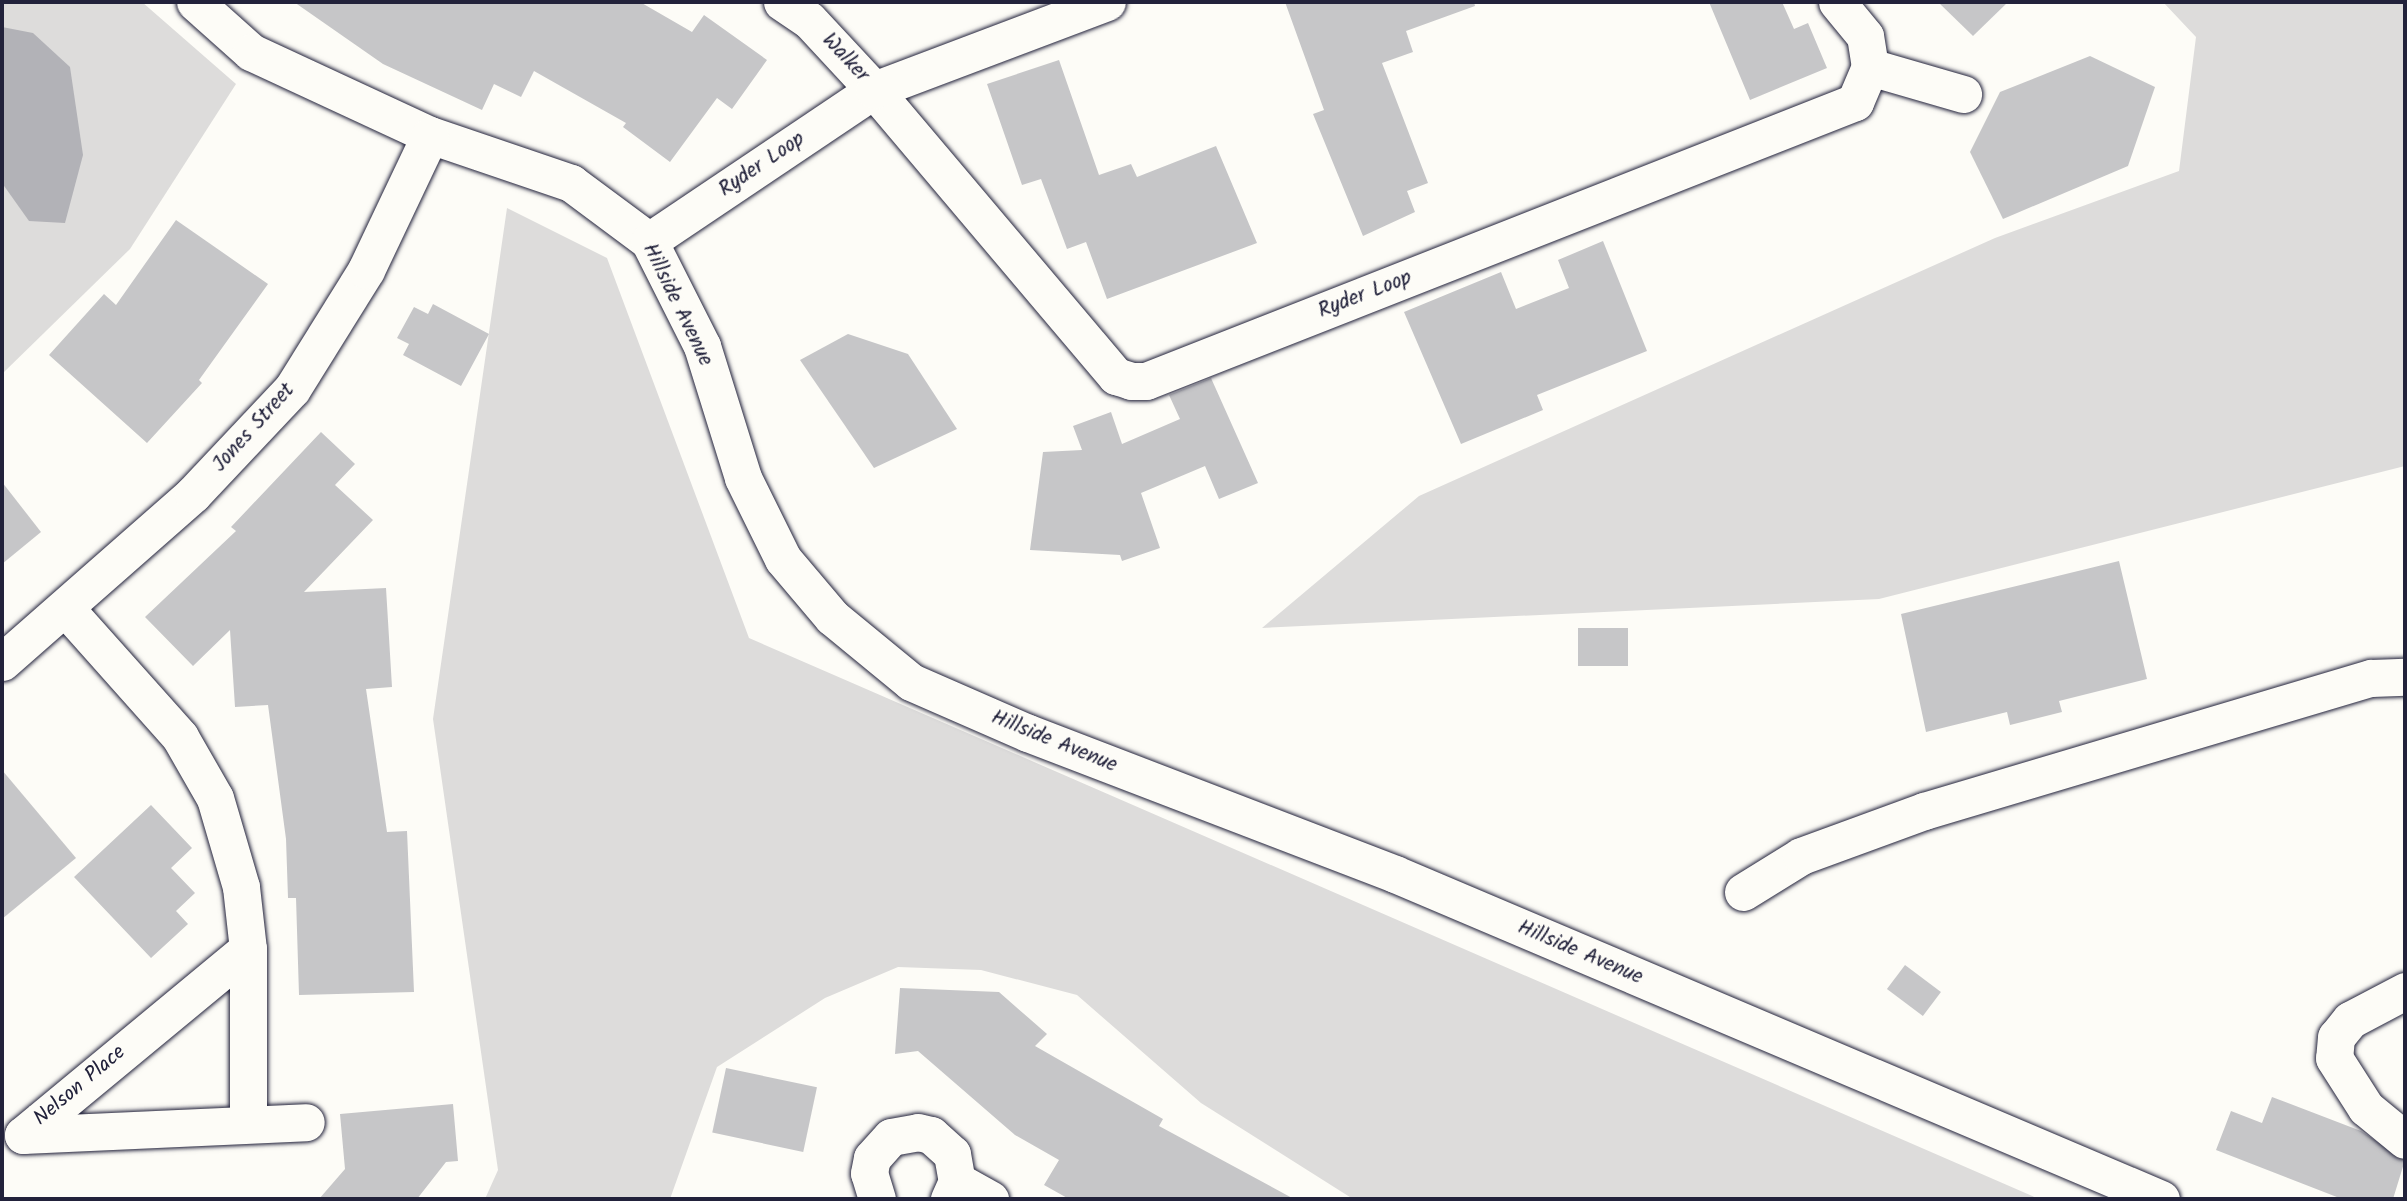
<!DOCTYPE html>
<style>
body{margin:0}
#map{position:relative;width:2407px;height:1201px;overflow:hidden;background:#fdfcf7;font-family:Kalam,sans-serif}
div>[style]{position:absolute}
[style*='--x']{left:calc(var(--x)*1px);top:calc(var(--y)*1px);width:calc(var(--w)*1px);rotate:calc(var(--a)*1deg)}
.green>*{inset:0;background:#dddcdb}
.water>*{inset:0;background:#b2b2b7}
.building>*{inset:0;background:#c6c6c8;transform-origin:0 0}
.roads{filter:drop-shadow(0 0 2px #22223b) drop-shadow(0 0 2px #22223b)}
.minor>*{height:37px;margin:-18.5px;padding:0 18.5px;transform-origin:18.5px;border-radius:18.5px;background:#fdfcf7}
span{translate:-50% -50%;white-space:nowrap;text-align:center;line-height:1.15;-webkit-text-stroke:7px #fdfcf7;paint-order:stroke}
.street-label{font-size:21px;color:#22223b}
.frame{position:absolute;inset:0;border:4px solid #22223b;pointer-events:none}
</style>
<div id="map">
<div class="green">
<i style="clip-path:polygon(2px 2px,142px 2px,236px 84px,130px 249px,2px 374px)"></i>
<i style="clip-path:polygon(2163px 2px,2405px 2px,2405px 466px,1879px 599px,1262px 628px,1419px 496px,1995px 238px,2179px 171px,2196px 37px)"></i>
<i style="clip-path:polygon(507px 208px,607px 258px,749px 638px,2039px 1199px,1353px 1199px,1201px 1103px,1077px 995px,981px 970px,898px 967px,825px 998px,717px 1067px,670px 1199px,485px 1199px,498px 1170px,433px 719px)"></i>
</div>
<div class="water">
<i style="clip-path:polygon(2px 27px,33px 33px,70px 67px,83px 155px,65px 223px,29px 221px,2px 183px)"></i>
</div>
<div class="building">
<i style="clip-path:polygon(294px 2px,640px 2px,692px 32px,704px 15px,767px 60px,732px 109px,717px 98px,670px 162px,623px 127px,626px 123px,534px 71px,521px 97px,494px 84px,482px 110px,383px 64px)"></i>
<i style="clip-path:polygon(1285px 2px,1474px 2px,1475px 6px,1406px 31px,1413px 52px,1382px 63px,1428px 183px,1407px 191px,1415px 212px,1363px 236px,1313px 114px,1324px 110px)"></i>
<i style="clip-path:polygon(1709px 2px,1782px 2px,1794px 29px,1808px 23px,1827px 68px,1750px 100px)"></i>
<i style="clip-path:polygon(1938px 2px,2008px 2px,1973px 36px)"></i>
<i style="clip-path:polygon(2090px 56px,2155px 87px,2128px 166px,2003px 219px,1970px 152px,2000px 92px)"></i>
<i style="clip-path:polygon(1059px 60px,1099px 175px,1131px 164px,1137px 177px,1216px 146px,1257px 243px,1107px 299px,1086px 242px,1067px 249px,1041px 179px,1022px 185px,987px 84px)"></i>
<i style="clip-path:polygon(176px 220px,268px 284px,199px 380px,202px 383px,147px 443px,49px 355px,104px 294px,116px 305px)"></i>
<i style="clip-path:polygon(1603px 241px,1647px 351px,1537px 395px,1543px 410px,1461px 444px,1404px 312px,1501px 272px,1516px 309px,1569px 288px,1558px 260px)"></i>
<i style="clip-path:polygon(433px 304px,489px 334px,461px 386px,403px 355px,409px 344px,397px 338px,414px 307px,428px 314px)"></i>
<i style="clip-path:polygon(848px 334px,908px 354px,957px 429px,874px 468px,800px 360px)"></i>
<i style="clip-path:polygon(1211px 378px,1258px 483px,1219px 499px,1205px 466px,1141px 493px,1160px 548px,1122px 561px,1120px 555px,1030px 550px,1043px 452px,1082px 450px,1073px 426px,1111px 412px,1122px 444px,1180px 419px,1169px 395px)"></i>
<i style="clip-path:polygon(321px 432px,355px 464px,335px 485px,373px 520px,304px 592px,386px 588px,392px 687px,366px 689px,387px 832px,407px 831px,414px 992px,299px 995px,296px 898px,288px 898px,286px 839px,268px 705px,235px 707px,230px 630px,193px 666px,145px 617px,236px 531px,231px 527px)"></i>
<i style="clip-path:polygon(2px 482px,41px 532px,2px 564px)"></i>
<i style="clip-path:polygon(2119px 561px,2147px 679px,2059px 701px,2062px 712px,2010px 725px,2007px 712px,1926px 732px,1901px 614px)"></i>
<i style="left:1578px;top:628px;width:50px;height:38px"></i>
<i style="clip-path:polygon(2px 770px,76px 858px,2px 919px)"></i>
<i style="clip-path:polygon(151px 805px,192px 848px,171px 868px,195px 893px,176px 911px,188px 924px,151px 958px,74px 877px)"></i>
<i style="left:1905px;top:965px;width:45px;height:30px;rotate:37deg"></i>
<i style="clip-path:polygon(900px 988px,999px 992px,1047px 1034px,1035px 1046px,1163px 1119px,1159px 1126px,1294px 1199px,1069px 1199px,1044px 1185px,1059px 1160px,1015px 1135px,918px 1051px,895px 1054px)"></i>
<i style="left:726px;top:1068px;width:93px;height:66px;rotate:12deg"></i>
<i style="clip-path:polygon(2272px 1097px,2361px 1131px,2405px 1160px,2393px 1199px,2342px 1199px,2216px 1150px,2231px 1111px,2262px 1123px)"></i>
<i style="clip-path:polygon(453px 1104px,458px 1161px,446px 1162px,417px 1199px,319px 1199px,345px 1169px,340px 1114px)"></i>
</div>
<div class="roads">
<div class="minor">
<i style="--x:195;--y:2;--w:75;--a:41.8"></i>
<i style="--x:251;--y:52;--w:197;--a:24.9"></i>
<i style="--x:430;--y:135;--w:149;--a:18.8"></i>
<i style="--x:571;--y:183;--w:97;--a:36.6"></i>
<i style="--x:649;--y:241;--w:118;--a:63.2"></i>
<i style="--x:702;--y:346;--w:138;--a:72.7"></i>
<i style="--x:743;--y:478;--w:90;--a:63.7"></i>
<i style="--x:783;--y:559;--w:76;--a:49.8"></i>
<i style="--x:832;--y:617;--w:102;--a:39.4"></i>
<i style="--x:911;--y:682;--w:128;--a:23.6"></i>
<i style="--x:1028;--y:733;--w:393;--a:21"></i>
<i style="--x:1395;--y:874;--w:832;--a:22.99"></i>
<i style="--x:782;--y:2;--w:32;--a:34"></i>
<i style="--x:809;--y:20;--w:96;--a:47.1"></i>
<i style="--x:874;--y:90;--w:375;--a:49.8"></i>
<i style="--x:1116;--y:376;--w:16;--a:18"></i>
<i style="--x:1131;--y:381;--w:15;--a:0"></i>
<i style="--x:1146;--y:381;--w:762;--a:-21.48"></i>
<i style="--x:1855;--y:102;--w:38;--a:-67"></i>
<i style="--x:1870;--y:67;--w:31;--a:-99"></i>
<i style="--x:1865;--y:36;--w:44;--a:-129.5"></i>
<i style="--x:1870;--y:67;--w:97;--a:16.2"></i>
<i style="--x:649;--y:241;--w:271;--a:-33.9"></i>
<i style="--x:874;--y:90;--w:249;--a:-20.7"></i>
<i style="--x:67;--y:610;--w:170;--a:48.3"></i>
<i style="--x:180;--y:737;--w:70;--a:60.2"></i>
<i style="--x:215;--y:798;--w:93;--a:73.7"></i>
<i style="--x:241;--y:887;--w:62;--a:83.6"></i>
<i style="--x:248;--y:949;--w:175;--a:90"></i>
<i style="--x:2;--y:662;--w:254;--a:-41.3"></i>
<i style="--x:193;--y:494;--w:144;--a:-46.7"></i>
<i style="--x:292;--y:389;--w:140;--a:-58.1"></i>
<i style="--x:366;--y:270;--w:149;--a:-64.6"></i>
<i style="--x:1743;--y:892;--w:68;--a:-31.8"></i>
<i style="--x:1801;--y:856;--w:131;--a:-20.1"></i>
<i style="--x:1924;--y:811;--w:466;--a:-16.6"></i>
<i style="--x:2371;--y:678;--w:34;--a:-2"></i>
<i style="--x:2405;--y:991;--w:62;--a:152.2"></i>
<i style="--x:2350;--y:1020;--w:22;--a:129"></i>
<i style="--x:2336;--y:1037;--w:21;--a:95"></i>
<i style="--x:2334;--y:1058;--w:59;--a:57.4"></i>
<i style="--x:2366;--y:1108;--w:50;--a:39.4"></i>
<i style="--x:23;--y:1135;--w:292;--a:-39.6"></i>
<i style="--x:23;--y:1135;--w:283;--a:-2.6"></i>
<i style="--x:957;--y:1181;--w:38;--a:29"></i>
<i style="--x:877;--y:1199;--w:27;--a:-107"></i>
<i style="--x:869;--y:1173;--w:15;--a:-79"></i>
<i style="--x:872;--y:1158;--w:28;--a:-48"></i>
<i style="--x:891;--y:1137;--w:27;--a:-10"></i>
<i style="--x:918;--y:1132;--w:13;--a:13"></i>
<i style="--x:931;--y:1135;--w:28;--a:42"></i>
<i style="--x:952;--y:1154;--w:27;--a:80"></i>
<i style="--x:957;--y:1181;--w:20;--a:114"></i>
</div>
</div>
<div class="street-label">
<span style="left:845px;top:58px;rotate:47deg">Walker</span>
<span style="left:762px;top:165px;rotate:-34deg">Ryder Loop</span>
<span style="left:1365px;top:295px;rotate:-21deg">Ryder Loop</span>
<span style="left:677px;top:305px;rotate:64deg">Hillside Avenue</span>
<span style="left:254px;top:428px;rotate:-48deg">Jones Street</span>
<span style="left:1054px;top:742px;rotate:22deg">Hillside Avenue</span>
<span style="left:1580px;top:953px;rotate:23deg">Hillside Avenue</span>
<span style="left:80px;top:1086px;rotate:-40deg">Nelson Place</span>
</div>
<div class="frame"></div>
</div>
